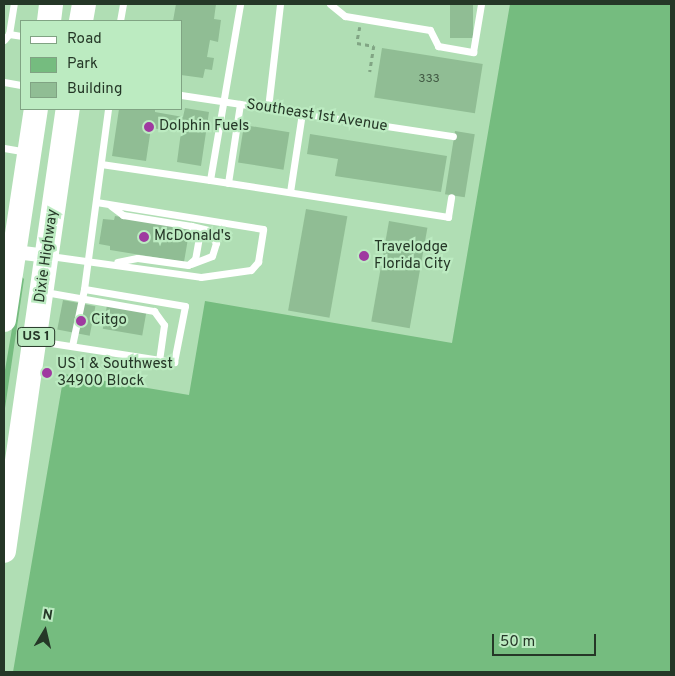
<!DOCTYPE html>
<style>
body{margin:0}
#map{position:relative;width:675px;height:676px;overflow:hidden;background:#b0deb4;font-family:Overpass,sans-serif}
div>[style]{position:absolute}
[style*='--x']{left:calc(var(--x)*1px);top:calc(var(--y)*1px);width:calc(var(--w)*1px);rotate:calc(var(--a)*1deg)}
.green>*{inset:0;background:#75bc7f}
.building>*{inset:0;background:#90bd94;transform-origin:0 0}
.path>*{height:2.5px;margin-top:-1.25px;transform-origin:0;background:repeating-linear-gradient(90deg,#81a584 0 4px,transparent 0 8px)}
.service>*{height:7px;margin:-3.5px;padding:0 3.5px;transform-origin:3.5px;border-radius:3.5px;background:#fff}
.minor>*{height:14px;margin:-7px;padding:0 7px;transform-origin:7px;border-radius:7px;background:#fff}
.trunk>*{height:24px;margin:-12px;padding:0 12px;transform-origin:12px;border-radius:12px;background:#fff}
.dots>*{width:14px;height:14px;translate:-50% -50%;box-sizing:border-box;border:2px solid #bcebc1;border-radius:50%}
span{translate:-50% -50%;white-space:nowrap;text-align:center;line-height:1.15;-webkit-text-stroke:4.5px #bcebc1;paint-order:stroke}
.number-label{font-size:12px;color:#405842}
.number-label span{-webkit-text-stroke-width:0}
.shield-label span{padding:1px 4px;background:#bcebc1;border:1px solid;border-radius:4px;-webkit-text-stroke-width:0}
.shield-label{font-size:14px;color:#253727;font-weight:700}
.street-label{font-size:15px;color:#253727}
.poi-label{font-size:15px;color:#253727}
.left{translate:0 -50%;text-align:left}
.frame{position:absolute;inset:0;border:5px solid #253727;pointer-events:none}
.legend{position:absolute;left:20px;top:20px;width:162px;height:90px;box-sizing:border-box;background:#bcebc1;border:1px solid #80a383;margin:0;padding:6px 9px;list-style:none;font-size:15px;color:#253727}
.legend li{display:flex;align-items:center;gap:10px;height:25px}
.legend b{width:25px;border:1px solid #80a383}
.north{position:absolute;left:20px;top:606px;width:50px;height:50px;-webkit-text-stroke:4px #bcebc1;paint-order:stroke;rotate:9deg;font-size:14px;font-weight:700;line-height:20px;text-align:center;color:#253727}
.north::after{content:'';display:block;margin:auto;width:18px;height:22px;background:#253727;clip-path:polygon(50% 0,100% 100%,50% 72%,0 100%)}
.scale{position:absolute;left:492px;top:634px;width:104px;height:22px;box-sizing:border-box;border:2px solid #253727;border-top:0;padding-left:6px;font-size:15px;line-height:18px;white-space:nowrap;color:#253727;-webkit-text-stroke:4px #bcebc1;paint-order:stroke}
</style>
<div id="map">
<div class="green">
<i style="clip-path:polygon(510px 4px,671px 4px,671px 672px,13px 672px,64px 374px,189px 395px,205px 301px,452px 343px)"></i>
<i style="clip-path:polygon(21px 276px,24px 279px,4px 415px,4px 376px)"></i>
</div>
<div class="building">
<i style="clip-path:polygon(176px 4px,216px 4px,214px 19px,221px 20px,218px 42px,210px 40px,207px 57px,214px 58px,212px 70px,205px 69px,203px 78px,181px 75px,181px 21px,173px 21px)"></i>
<i style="left:450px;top:4px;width:23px;height:34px"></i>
<i style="left:382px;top:48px;width:102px;height:50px;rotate:9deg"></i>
<i style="clip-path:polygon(185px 108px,209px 112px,201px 166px,177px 162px,181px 132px,151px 128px,146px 161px,112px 156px,119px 109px,155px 109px,155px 112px,183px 117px)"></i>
<i style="left:244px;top:125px;width:46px;height:38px;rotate:9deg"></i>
<i style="left:455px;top:131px;width:20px;height:64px;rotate:9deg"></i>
<i style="clip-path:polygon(310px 134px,447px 156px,441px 192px,335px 176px,338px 159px,307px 154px)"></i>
<i style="left:306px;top:209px;width:42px;height:103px;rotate:10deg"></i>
<i style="clip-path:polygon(115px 216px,190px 227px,184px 262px,110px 250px,110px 246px,99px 244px,103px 219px,114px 220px)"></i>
<i style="left:389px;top:221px;width:39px;height:102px;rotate:10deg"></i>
<i style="left:63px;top:300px;width:33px;height:30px;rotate:11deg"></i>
<i style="left:107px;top:305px;width:40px;height:24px;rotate:10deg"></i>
</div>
<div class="path">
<i style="--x:360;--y:27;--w:16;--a:101"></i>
<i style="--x:357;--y:43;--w:17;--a:10"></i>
<i style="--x:374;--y:46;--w:26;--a:99"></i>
</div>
<div class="service">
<i style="--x:330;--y:4;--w:19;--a:39"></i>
<i style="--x:345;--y:16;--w:86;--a:9.4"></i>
<i style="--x:430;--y:30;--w:18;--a:63"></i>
<i style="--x:438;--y:46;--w:36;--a:10"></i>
<i style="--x:473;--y:52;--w:49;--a:-80.5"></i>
<i style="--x:120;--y:21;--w:17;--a:-80"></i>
<i style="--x:9;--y:34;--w:12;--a:9"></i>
<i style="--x:4;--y:40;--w:8;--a:-50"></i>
<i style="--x:9;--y:34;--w:30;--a:-81"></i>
<i style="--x:4;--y:82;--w:17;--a:10"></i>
<i style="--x:181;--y:95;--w:275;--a:8.6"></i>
<i style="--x:268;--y:108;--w:105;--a:-83.4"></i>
<i style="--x:4;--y:148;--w:22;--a:10"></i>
<i style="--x:101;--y:164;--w:110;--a:8.4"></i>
<i style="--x:210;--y:180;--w:179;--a:-80.3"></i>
<i style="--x:210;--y:180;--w:241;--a:8.8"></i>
<i style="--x:448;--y:217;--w:20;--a:-81"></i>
<i style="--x:228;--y:183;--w:80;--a:-81.4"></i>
<i style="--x:290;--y:192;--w:80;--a:-81.4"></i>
<i style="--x:111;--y:206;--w:15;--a:37"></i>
<i style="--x:123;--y:215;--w:69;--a:9.2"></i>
<i style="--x:191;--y:226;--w:14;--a:54"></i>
<i style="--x:199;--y:237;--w:22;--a:100"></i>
<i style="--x:195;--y:259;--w:9;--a:139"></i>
<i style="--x:188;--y:265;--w:51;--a:-172.2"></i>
<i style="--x:137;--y:258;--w:20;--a:169"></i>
<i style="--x:50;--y:256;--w:152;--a:7.9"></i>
<i style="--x:201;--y:277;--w:50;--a:-8"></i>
<i style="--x:251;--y:270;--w:11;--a:-49"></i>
<i style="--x:258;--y:262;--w:33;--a:-81"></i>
<i style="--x:263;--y:229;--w:169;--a:-170.8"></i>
<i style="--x:191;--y:264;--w:22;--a:-21"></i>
<i style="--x:212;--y:256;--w:14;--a:-73"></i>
<i style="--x:216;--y:243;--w:15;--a:-122"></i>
<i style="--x:208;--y:230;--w:16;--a:-166"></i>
<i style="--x:45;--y:292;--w:111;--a:9.9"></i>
<i style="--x:154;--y:311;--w:17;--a:54"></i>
<i style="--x:164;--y:325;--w:35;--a:98"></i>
<i style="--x:38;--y:341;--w:138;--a:8.8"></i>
<i style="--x:174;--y:362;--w:57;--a:-78.9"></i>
<i style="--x:185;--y:306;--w:102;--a:-170.4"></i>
<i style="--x:72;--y:346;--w:58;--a:-78.1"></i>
<i style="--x:84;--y:289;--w:182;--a:-82.4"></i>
</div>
<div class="minor">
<i style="--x:15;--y:252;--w:32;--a:7"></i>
</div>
<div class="trunk">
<i style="--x:49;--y:21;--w:17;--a:-83"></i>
<i style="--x:81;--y:21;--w:17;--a:-80"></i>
<i style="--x:4;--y:320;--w:213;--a:-81.4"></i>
<i style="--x:4;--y:551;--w:447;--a:-81.8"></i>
</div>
<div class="dots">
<i style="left:149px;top:127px;background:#9f3aa0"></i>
<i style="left:144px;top:237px;background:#9f3aa0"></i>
<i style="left:364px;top:256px;background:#9f3aa0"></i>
<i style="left:81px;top:321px;background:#9f3aa0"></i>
<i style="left:47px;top:373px;background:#9f3aa0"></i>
</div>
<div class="number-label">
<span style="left:429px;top:80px">333</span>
</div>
<div class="shield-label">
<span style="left:36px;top:337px">US 1</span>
</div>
<div class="street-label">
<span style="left:317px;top:116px;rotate:9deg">Southeast 1st Avenue</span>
<span style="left:47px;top:256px;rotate:-82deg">Dixie Highway</span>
</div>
<div class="poi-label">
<span class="left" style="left:159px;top:127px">Dolphin Fuels</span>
<span class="left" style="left:154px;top:237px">McDonald's</span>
<span class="left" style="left:374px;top:256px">Travelodge<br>Florida City</span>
<span class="left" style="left:91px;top:321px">Citgo</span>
<span class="left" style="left:57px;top:373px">US 1 &amp; Southwest<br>34900 Block</span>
</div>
<div class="frame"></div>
<ul class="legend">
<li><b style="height:6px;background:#fff"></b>Road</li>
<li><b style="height:14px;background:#75bc7f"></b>Park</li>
<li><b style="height:14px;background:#90bd94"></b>Building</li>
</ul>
<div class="north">N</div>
<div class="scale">50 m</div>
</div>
